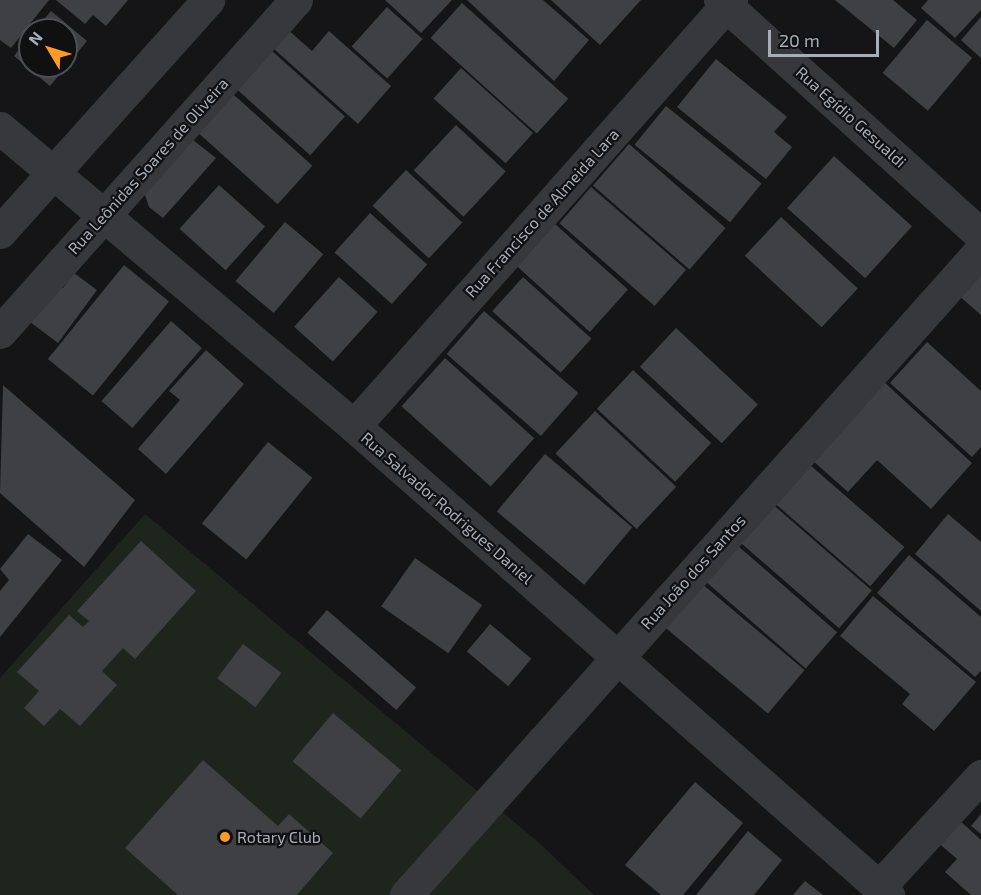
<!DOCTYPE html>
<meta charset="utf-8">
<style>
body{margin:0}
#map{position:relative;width:981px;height:895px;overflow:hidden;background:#151517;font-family:"Exo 2",sans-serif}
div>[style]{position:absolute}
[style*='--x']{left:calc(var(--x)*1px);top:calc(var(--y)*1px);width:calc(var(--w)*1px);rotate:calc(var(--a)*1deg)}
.green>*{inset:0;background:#1d251d}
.building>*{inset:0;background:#3f4044;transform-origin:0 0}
.street>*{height:33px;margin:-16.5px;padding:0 16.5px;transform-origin:16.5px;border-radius:16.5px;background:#36383c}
.dots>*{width:16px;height:16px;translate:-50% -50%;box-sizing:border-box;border:3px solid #101012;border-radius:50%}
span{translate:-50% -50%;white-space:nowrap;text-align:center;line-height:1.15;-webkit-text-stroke:4.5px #101012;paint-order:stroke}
.street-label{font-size:16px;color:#a6aeb8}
.poi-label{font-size:16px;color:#a6aeb8}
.left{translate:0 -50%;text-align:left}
.north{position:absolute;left:18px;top:18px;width:60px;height:60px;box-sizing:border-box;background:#101012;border:2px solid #4c4f54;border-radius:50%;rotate:308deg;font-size:16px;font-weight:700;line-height:24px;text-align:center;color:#a6aeb8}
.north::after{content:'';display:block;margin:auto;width:21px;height:27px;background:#fc9b28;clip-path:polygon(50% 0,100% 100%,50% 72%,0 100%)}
.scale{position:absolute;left:768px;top:30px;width:111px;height:27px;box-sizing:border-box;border:3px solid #a6aeb8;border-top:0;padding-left:8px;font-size:18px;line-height:21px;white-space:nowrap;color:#a6aeb8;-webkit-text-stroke:4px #101012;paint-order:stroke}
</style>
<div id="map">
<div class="green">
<i style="clip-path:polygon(145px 514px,536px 840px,594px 895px,0 895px,0 678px)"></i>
</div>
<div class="building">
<i style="clip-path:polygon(0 0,49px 0,11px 48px,0 40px)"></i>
<i style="clip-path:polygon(56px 0,128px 0,106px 26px,93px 15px,85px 24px)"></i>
<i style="clip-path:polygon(385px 0,452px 0,421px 33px)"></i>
<i style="clip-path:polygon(467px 0,543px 0,589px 40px,554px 81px)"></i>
<i style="clip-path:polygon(551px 0,641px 0,600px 45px)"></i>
<i style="clip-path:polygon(835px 0,893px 0,917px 20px,894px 48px)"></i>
<i style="clip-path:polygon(928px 0,981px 0,981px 10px,955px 38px,921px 8px)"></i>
<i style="left:462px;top:3px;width:143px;height:47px;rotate:42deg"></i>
<i style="left:387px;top:7px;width:48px;height:53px;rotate:42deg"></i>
<i style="clip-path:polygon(51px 11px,87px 41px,50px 86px,14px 56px,30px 36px,30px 66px,66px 66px,66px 30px,35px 30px)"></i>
<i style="clip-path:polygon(981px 17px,981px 58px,961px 40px)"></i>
<i style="left:927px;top:20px;width:59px;height:69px;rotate:40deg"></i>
<i style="clip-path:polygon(279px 22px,312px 51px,329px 31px,391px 86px,358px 124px,264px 40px)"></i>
<i style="left:261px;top:41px;width:113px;height:52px;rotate:42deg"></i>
<i style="clip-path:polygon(716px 59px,787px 117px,774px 132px,792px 147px,766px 179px,677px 107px)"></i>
<i style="left:461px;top:68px;width:97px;height:41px;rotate:42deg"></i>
<i style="left:224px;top:86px;width:119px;height:52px;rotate:42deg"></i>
<i style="left:666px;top:106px;width:123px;height:50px;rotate:39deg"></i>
<i style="left:456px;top:125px;width:68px;height:62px;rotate:43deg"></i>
<i style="clip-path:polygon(184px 133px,216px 158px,163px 218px,149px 207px,144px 192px)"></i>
<i style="left:629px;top:144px;width:128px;height:55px;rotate:41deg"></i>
<i style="left:834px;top:156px;width:105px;height:70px;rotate:42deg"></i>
<i style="left:406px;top:170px;width:77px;height:49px;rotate:43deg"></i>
<i style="left:219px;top:185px;width:62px;height:59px;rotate:42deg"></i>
<i style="left:591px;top:187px;width:126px;height:48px;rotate:41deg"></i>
<i style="left:370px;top:213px;width:77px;height:53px;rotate:42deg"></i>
<i style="left:544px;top:214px;width:113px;height:57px;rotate:42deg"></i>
<i style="left:781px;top:217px;width:105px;height:53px;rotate:43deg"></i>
<i style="left:285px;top:222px;width:50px;height:77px;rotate:40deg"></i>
<i style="left:124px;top:265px;width:58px;height:121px;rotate:39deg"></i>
<i style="clip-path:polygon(981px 267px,981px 315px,957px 294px)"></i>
<i style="clip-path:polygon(74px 273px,97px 290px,58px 343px,22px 316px,51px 278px,63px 288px)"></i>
<i style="left:339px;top:277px;width:52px;height:67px;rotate:42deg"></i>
<i style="left:523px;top:277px;width:92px;height:46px;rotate:42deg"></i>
<i style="left:484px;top:311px;width:125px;height:57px;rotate:41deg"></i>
<i style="left:171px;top:321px;width:41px;height:106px;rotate:41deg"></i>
<i style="left:676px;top:328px;width:112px;height:53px;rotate:43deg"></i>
<i style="clip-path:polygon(927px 342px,981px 391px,981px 447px,972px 457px,890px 383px)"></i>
<i style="clip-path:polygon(206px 350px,244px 384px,166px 474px,138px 449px,180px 400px,169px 391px)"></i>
<i style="left:445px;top:358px;width:120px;height:65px;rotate:42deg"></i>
<i style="left:633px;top:370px;width:107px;height:53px;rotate:43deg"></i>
<i style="clip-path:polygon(883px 381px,972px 463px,931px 509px,877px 460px,848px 492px,812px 460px)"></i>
<i style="clip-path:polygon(3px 385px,135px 500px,84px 567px,0 493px)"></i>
<i style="left:595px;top:411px;width:111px;height:58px;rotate:43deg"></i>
<i style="left:268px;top:442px;width:57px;height:105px;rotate:39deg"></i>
<i style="left:545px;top:454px;width:114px;height:75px;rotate:40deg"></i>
<i style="left:810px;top:465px;width:125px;height:52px;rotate:41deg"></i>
<i style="left:770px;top:502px;width:135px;height:50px;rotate:41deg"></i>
<i style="clip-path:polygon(948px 514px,981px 542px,981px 611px,915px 554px)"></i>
<i style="clip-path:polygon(28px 534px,62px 560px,0 637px,0 591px,9px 580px,0 569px)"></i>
<i style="left:730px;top:539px;width:142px;height:48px;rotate:41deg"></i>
<i style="clip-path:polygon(141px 541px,196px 591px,135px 659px,123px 648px,102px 671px,117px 685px,80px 726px,60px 709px,44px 726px,24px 708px,39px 691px,17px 672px,69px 615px,83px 627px,89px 621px,77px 611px)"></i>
<i style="clip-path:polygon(909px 555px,981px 617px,981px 671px,975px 677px,877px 593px)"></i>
<i style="left:415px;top:558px;width:82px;height:59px;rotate:35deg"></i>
<i style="left:695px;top:578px;width:143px;height:57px;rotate:40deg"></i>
<i style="clip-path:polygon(873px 596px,976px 682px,934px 731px,902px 704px,910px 694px,840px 636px)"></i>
<i style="left:327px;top:610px;width:118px;height:30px;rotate:41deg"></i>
<i style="left:490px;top:624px;width:54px;height:36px;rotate:40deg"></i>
<i style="left:243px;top:644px;width:48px;height:43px;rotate:37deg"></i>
<i style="left:333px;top:713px;width:89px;height:63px;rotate:40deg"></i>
<i style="clip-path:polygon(203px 760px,278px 826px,289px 814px,333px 853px,297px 895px,178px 895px,125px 848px)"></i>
<i style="clip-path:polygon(695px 782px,743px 823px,683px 895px,661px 895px,625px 865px)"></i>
<i style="clip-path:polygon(981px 814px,981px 834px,971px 826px)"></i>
<i style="clip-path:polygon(956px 817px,981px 840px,981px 895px,971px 895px,945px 872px,957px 859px,935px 840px)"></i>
<i style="clip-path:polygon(748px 831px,782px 860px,754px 895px,696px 895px)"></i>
<i style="clip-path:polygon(805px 881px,823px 895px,793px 895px)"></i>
</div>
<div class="street">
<i style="--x:720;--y:0;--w:351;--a:42"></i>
<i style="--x:0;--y:128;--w:463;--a:40.1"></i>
<i style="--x:354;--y:426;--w:711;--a:41.29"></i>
<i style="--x:0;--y:232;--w:312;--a:-48.1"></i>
<i style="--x:0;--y:332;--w:445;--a:-48.3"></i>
<i style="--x:354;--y:426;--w:569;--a:-48.49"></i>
<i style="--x:879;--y:887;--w:151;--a:-47.4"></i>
<i style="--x:406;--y:895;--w:864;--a:-48.28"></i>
</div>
<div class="dots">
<i style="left:225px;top:837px;background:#fc9b28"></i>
</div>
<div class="street-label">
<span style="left:851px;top:117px;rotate:42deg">Rua Egídio Gesualdi</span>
<span style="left:148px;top:166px;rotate:-48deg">Rua Leônidas Soares de Oliveira</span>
<span style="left:542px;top:213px;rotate:-48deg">Rua Francisco de Almeida Lara</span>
<span style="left:447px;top:508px;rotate:41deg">Rua Salvador Rodrigues Daniel</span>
<span style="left:693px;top:572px;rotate:-48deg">Rua João dos Santos</span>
</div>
<div class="poi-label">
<span class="left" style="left:237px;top:837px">Rotary Club</span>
</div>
<div class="north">N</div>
<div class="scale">20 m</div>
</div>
